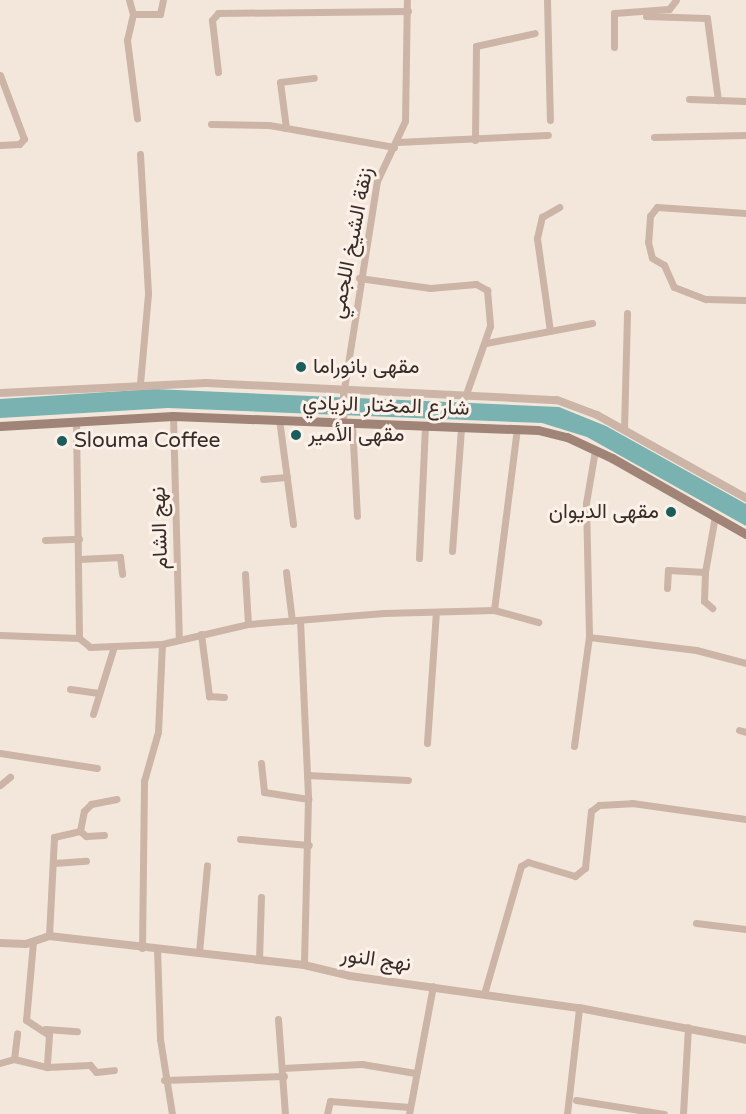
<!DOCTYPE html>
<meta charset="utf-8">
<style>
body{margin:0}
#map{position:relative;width:746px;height:1114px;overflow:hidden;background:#f3e7dc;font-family:"Varela Round",Vazirmatn,sans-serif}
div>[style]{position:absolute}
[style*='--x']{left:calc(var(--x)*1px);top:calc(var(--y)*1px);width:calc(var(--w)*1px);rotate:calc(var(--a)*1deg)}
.water>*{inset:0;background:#79b2b1}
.minor>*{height:7px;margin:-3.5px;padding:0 3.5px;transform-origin:3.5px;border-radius:3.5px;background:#ccb5a7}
.tertiary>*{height:8px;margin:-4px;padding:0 4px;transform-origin:4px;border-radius:4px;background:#ccb5a7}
.secondary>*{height:9px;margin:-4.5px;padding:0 4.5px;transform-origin:4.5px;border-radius:4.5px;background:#a08478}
.dots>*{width:16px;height:16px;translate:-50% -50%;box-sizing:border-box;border:3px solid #fbf1e8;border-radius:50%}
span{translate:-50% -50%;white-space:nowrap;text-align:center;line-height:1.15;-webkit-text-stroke:6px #fbf1e8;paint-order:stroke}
.street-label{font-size:21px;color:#382c28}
.poi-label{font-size:21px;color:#382c28}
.left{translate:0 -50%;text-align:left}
.right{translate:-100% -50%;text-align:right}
</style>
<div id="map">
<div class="water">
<i style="clip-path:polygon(154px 389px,559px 407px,606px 426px,746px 504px,746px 526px,587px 437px,542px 423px,168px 408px,0 418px,0 399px)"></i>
</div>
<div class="minor">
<i style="--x:129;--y:0;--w:15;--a:74"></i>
<i style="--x:133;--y:14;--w:27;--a:103"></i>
<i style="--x:127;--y:40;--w:79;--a:82.7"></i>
<i style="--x:547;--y:0;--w:120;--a:88.6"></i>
<i style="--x:133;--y:14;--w:27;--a:0"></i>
<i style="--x:160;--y:14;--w:14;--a:-78"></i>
<i style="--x:646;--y:16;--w:61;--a:1.9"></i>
<i style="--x:707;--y:18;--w:83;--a:82.4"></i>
<i style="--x:614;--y:47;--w:34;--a:-90"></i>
<i style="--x:614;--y:13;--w:55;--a:-4.2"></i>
<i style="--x:669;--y:9;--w:11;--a:-52"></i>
<i style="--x:218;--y:72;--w:52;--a:-96.6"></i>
<i style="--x:212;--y:20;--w:9;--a:-49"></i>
<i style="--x:218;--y:13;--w:190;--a:-0.6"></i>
<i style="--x:0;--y:75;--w:68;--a:69.4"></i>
<i style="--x:24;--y:139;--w:7;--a:135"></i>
<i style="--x:19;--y:144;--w:19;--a:177"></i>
<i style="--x:689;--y:99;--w:57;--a:2"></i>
<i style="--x:211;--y:124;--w:58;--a:1"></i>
<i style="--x:269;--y:125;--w:127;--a:10"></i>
<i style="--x:286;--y:128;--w:46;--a:-97.4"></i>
<i style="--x:280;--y:82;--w:34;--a:-7"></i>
<i style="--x:654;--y:137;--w:92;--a:-1.2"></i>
<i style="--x:475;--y:140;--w:94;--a:-89.4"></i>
<i style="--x:476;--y:46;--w:60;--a:-12.4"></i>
<i style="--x:397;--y:142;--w:151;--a:-2.7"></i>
<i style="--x:140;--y:154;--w:140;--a:86.7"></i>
<i style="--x:148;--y:294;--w:89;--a:95.1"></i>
<i style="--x:746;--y:213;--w:89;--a:-176.1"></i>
<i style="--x:657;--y:207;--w:11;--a:128"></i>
<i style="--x:650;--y:216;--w:26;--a:94"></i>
<i style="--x:648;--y:242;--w:16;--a:76"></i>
<i style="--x:652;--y:258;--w:14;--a:30"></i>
<i style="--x:664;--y:265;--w:24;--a:66"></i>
<i style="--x:674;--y:287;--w:34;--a:21"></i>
<i style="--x:706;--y:299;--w:40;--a:1.4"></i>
<i style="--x:359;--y:278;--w:72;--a:8"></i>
<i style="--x:430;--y:288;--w:46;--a:-5"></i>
<i style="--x:476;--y:284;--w:13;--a:29"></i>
<i style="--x:487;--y:290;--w:36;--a:85"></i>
<i style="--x:490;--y:326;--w:75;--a:109.4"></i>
<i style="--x:550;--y:331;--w:94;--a:-98"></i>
<i style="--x:537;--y:238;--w:22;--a:-77"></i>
<i style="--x:542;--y:217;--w:20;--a:-30"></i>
<i style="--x:486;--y:343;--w:108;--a:-10.7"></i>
<i style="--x:344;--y:389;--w:211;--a:-81"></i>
<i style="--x:377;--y:181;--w:66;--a:-65"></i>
<i style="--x:405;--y:121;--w:121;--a:-89.1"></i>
<i style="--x:173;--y:416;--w:223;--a:88.5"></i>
<i style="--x:279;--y:419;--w:106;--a:82.4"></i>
<i style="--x:76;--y:422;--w:216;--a:89.2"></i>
<i style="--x:79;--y:638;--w:14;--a:39"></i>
<i style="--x:90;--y:647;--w:72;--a:-2.4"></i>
<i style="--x:162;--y:644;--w:88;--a:-13.1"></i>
<i style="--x:248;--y:624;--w:136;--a:-4.6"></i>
<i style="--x:384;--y:613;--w:110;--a:-1.6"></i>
<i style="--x:494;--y:610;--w:46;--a:15.3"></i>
<i style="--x:352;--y:424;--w:92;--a:86.9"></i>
<i style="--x:624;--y:429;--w:116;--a:-88.5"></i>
<i style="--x:595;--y:450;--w:54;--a:99.6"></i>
<i style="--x:586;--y:503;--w:134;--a:88.7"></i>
<i style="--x:589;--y:637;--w:108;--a:6.9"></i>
<i style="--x:696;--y:650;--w:52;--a:14.6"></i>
<i style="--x:263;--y:479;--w:24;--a:-5"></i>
<i style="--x:45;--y:540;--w:34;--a:-2"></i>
<i style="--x:452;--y:551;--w:124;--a:-85.8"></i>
<i style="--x:419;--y:558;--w:132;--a:-87.4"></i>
<i style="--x:79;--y:559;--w:41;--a:-2.8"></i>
<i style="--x:120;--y:557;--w:17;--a:83"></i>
<i style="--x:286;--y:572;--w:49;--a:83"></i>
<i style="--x:705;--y:572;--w:29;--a:92"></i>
<i style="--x:704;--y:601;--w:11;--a:41"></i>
<i style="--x:245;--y:574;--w:50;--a:86.6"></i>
<i style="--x:667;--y:588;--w:18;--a:-87"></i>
<i style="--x:668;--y:570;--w:37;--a:3"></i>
<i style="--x:705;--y:572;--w:57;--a:-79.9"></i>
<i style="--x:494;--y:610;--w:183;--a:-82.8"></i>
<i style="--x:300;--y:620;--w:179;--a:87.4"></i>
<i style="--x:308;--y:799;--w:166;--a:91.4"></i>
<i style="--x:201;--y:634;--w:63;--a:82.6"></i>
<i style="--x:209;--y:696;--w:15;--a:4"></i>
<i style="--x:0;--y:635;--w:79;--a:2.2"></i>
<i style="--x:70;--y:689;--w:29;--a:8"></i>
<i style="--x:93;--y:714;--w:71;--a:-72.8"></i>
<i style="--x:739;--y:730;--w:7;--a:16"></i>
<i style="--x:427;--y:743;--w:131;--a:-86.1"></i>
<i style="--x:574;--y:746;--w:110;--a:-82.2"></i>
<i style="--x:0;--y:753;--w:98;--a:8.8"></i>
<i style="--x:261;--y:763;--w:29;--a:84"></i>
<i style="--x:264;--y:792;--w:45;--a:9"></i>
<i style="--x:307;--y:775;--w:101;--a:2.8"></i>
<i style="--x:0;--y:785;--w:13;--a:-39"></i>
<i style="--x:80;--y:831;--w:8;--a:40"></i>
<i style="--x:86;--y:836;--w:18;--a:-3"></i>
<i style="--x:240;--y:839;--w:69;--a:5"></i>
<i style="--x:54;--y:863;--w:32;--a:-4"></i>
<i style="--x:696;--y:923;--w:50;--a:6.8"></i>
<i style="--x:49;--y:936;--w:99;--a:-87.1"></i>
<i style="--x:54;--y:837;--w:27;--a:-13"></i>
<i style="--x:80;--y:831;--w:20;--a:-79"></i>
<i style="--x:84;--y:811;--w:10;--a:-45"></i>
<i style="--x:91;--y:804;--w:26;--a:-11"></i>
<i style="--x:33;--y:942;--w:78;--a:95.1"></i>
<i style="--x:26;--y:1020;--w:27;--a:33"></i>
<i style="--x:49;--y:1035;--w:32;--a:94"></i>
<i style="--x:47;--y:1067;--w:43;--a:-2.7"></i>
<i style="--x:90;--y:1065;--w:9;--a:49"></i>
<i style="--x:96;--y:1072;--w:18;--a:-6"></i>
<i style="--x:142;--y:948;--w:167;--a:-89.3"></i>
<i style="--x:144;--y:781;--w:51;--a:-74.1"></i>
<i style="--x:158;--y:732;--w:88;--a:-87.4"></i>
<i style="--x:157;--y:948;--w:91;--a:88.1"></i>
<i style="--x:160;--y:1039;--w:76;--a:80.9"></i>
<i style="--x:199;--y:952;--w:87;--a:-84.7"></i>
<i style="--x:259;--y:960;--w:63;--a:-88.2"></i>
<i style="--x:484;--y:994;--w:133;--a:-73.9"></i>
<i style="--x:521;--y:866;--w:8;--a:-30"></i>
<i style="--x:528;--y:862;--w:49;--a:16.6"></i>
<i style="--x:575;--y:876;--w:13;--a:-39"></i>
<i style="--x:585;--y:868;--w:57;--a:-84"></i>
<i style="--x:591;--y:811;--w:10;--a:-37"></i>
<i style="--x:599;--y:805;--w:33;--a:-3"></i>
<i style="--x:632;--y:803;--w:115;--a:8"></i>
<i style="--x:278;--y:1019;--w:95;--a:85.8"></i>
<i style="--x:45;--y:1029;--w:32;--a:4"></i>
<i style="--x:14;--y:1059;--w:26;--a:-83"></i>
<i style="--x:0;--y:1063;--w:15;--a:-16"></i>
<i style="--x:14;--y:1059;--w:34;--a:14"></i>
<i style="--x:282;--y:1068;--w:80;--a:-2.9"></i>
<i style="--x:362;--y:1064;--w:54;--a:9.6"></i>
<i style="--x:164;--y:1080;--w:120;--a:-1.9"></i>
<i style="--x:576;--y:1100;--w:89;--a:9"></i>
<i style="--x:327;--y:1114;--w:13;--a:-77"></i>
<i style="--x:330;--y:1101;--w:80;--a:4.3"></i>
<i style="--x:409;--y:1114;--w:130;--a:-79.4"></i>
<i style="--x:567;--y:1114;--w:107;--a:-83.5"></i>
<i style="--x:683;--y:1114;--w:87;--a:-86.7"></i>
</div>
<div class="tertiary">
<i style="--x:0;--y:393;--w:206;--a:-2.8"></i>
<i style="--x:206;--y:383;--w:351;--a:2.8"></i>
<i style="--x:557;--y:400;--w:43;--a:20.6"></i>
<i style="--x:597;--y:415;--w:171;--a:29.1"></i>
<i style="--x:343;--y:423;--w:34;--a:-88"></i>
<i style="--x:0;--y:943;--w:26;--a:2"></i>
<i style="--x:26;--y:944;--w:24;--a:-19"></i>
<i style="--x:49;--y:936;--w:257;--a:6.5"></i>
<i style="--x:304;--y:965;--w:47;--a:13.4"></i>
<i style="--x:350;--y:976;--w:231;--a:8"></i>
<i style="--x:579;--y:1008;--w:170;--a:10.8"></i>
</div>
<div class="secondary">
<i style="--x:0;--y:426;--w:173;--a:-3.3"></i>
<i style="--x:173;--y:416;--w:365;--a:2.2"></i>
<i style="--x:538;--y:430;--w:30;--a:14"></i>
<i style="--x:567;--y:437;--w:50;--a:25"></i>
<i style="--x:612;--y:458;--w:154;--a:29.6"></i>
</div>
<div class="dots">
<i style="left:301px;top:367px;background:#1b5c5c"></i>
<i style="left:296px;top:435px;background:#1b5c5c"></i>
<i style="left:62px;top:441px;background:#1b5c5c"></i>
<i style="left:671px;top:512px;background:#1b5c5c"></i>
</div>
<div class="street-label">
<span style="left:352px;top:243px;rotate:-79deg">زنقة الشيخ اللجمي</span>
<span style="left:386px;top:406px;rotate:2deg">شارع المختار الزيادي</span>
<span style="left:160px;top:528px;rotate:-92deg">نهج الشام</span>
<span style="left:376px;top:960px;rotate:8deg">نهج النور</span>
</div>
<div class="poi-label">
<span class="left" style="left:313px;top:367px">مقهى بانوراما</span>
<span class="left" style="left:308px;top:435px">مقهى الأمير</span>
<span class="left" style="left:74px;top:441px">Slouma Coffee</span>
<span class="right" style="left:659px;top:512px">مقهى الديوان</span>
</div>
</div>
